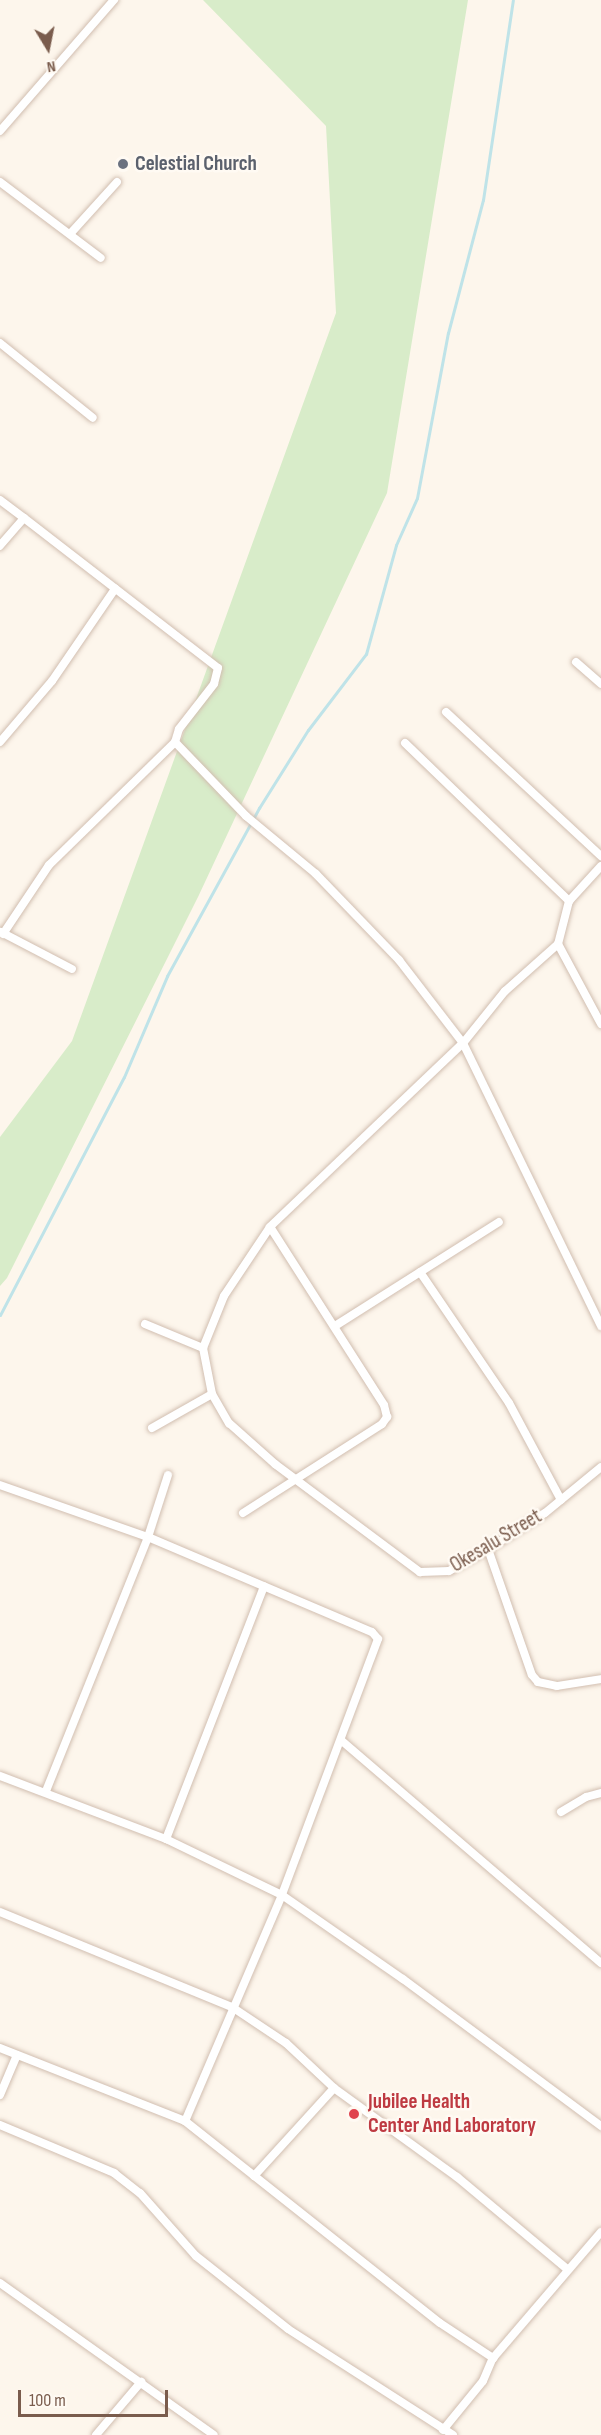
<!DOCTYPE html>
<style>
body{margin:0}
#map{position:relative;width:601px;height:2435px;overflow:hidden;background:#fdf6ec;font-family:"Sofia Sans Condensed",sans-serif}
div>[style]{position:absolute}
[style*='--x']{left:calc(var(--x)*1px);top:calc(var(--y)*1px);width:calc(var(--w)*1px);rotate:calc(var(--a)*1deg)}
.green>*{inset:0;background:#d8ecc9}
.stream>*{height:3px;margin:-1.5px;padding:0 1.5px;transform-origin:1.5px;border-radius:1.5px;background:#bfe3e8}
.roads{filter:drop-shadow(0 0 2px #d1beb0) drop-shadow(0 0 2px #d1beb0)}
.street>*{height:8px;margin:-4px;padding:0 4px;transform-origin:4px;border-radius:4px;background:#fff}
.dots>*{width:16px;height:16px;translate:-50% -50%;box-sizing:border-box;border:3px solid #fffaf3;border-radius:50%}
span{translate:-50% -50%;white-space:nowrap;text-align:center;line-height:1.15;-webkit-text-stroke:5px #fffaf3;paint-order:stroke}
.worship-label{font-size:21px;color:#5b616d;font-weight:700}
.left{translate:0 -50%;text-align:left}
.street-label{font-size:21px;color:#7a5c4d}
.health-label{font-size:21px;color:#be3a42;font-weight:700}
.north{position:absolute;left:18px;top:18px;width:60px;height:60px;-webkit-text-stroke:4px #fffaf3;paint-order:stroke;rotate:170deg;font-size:16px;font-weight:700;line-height:24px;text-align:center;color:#7a5c4d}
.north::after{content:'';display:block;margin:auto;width:21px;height:27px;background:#7a5c4d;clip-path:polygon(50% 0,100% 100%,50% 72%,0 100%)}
.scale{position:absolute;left:18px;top:2390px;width:150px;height:27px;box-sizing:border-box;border:3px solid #7a5c4d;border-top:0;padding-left:8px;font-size:18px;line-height:21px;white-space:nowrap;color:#7a5c4d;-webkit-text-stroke:4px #fffaf3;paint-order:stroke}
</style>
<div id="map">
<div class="green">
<i style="clip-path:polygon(203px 0,468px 0,387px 493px,198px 897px,7px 1278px,0 1286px,0 1137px,72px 1041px,336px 313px,326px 126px)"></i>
</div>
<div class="stream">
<i style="--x:0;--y:1315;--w:268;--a:-62.5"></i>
<i style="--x:124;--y:1077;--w:110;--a:-66.9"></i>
<i style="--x:167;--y:976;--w:192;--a:-61.3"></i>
<i style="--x:259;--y:808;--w:92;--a:-57.9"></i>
<i style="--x:308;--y:730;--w:96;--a:-52.7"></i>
<i style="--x:366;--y:654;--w:113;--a:-74.6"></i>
<i style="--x:396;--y:545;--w:51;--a:-65.9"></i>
<i style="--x:417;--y:498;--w:168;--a:-79.4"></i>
<i style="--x:448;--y:333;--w:138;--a:-75.3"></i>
<i style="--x:483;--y:200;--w:202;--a:-81.5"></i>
</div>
<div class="roads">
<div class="street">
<i style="--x:0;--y:131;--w:174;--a:-49"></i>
<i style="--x:0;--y:182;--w:126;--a:37"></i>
<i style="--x:70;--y:234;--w:70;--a:-47.9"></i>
<i style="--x:0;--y:343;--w:119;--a:38.9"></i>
<i style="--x:0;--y:500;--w:30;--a:37"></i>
<i style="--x:24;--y:518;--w:37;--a:131"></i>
<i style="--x:24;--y:518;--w:245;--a:37.7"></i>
<i style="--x:218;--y:668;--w:16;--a:104"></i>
<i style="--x:214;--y:684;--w:57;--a:127.9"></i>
<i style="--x:179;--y:729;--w:14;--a:107"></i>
<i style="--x:175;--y:742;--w:103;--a:46.2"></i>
<i style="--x:246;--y:816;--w:91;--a:39.6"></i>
<i style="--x:316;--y:874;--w:120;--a:46"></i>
<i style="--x:399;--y:960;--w:105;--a:52.4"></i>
<i style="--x:463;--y:1043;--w:315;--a:64"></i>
<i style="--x:576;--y:662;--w:33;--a:41"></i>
<i style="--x:446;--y:712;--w:212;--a:42.9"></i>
<i style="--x:0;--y:742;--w:80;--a:-49.6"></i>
<i style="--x:52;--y:681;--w:112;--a:-55.6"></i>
<i style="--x:405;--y:743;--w:228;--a:43.9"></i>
<i style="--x:601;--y:866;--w:47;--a:132.4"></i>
<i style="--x:569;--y:901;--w:44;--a:104.3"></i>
<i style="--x:558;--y:944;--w:71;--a:138.4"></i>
<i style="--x:505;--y:991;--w:67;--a:128.9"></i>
<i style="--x:463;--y:1043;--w:267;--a:136.4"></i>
<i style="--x:270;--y:1227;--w:83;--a:123.7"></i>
<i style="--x:224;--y:1296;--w:56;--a:112"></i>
<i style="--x:203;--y:1348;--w:47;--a:78.9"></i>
<i style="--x:212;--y:1394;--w:34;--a:60"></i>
<i style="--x:229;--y:1423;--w:62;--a:41.7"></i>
<i style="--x:275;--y:1464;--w:181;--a:36.7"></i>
<i style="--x:420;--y:1572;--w:29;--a:-2"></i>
<i style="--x:449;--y:1571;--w:45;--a:-29.4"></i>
<i style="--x:488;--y:1549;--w:67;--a:-32.3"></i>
<i style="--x:545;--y:1513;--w:72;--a:-39.4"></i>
<i style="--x:1;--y:932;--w:80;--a:27.5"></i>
<i style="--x:3;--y:934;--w:83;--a:-56.3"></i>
<i style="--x:49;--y:865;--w:176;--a:-44.3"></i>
<i style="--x:558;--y:944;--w:91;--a:61.7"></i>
<i style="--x:420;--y:1272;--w:158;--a:55.8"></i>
<i style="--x:509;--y:1403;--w:110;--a:61.8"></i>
<i style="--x:145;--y:1324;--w:63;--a:22.5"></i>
<i style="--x:335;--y:1326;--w:194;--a:-32.4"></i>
<i style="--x:152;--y:1428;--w:69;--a:-29.5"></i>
<i style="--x:0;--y:1485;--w:157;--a:19.4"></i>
<i style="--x:148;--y:1537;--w:243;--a:23"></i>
<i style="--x:372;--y:1632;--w:9;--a:49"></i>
<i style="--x:378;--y:1639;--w:273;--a:110.6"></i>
<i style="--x:282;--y:1895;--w:246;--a:113.2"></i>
<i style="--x:243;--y:1513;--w:165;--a:-32.6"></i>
<i style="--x:382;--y:1424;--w:9;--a:-54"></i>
<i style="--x:387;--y:1417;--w:12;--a:-104"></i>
<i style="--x:384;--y:1405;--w:211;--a:-122.6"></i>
<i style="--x:488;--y:1549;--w:133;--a:70.8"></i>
<i style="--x:532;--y:1675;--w:9;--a:49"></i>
<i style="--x:538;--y:1682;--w:19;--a:12"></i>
<i style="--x:557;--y:1686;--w:45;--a:-9"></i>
<i style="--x:342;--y:1741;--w:341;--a:40.6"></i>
<i style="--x:0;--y:1776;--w:178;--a:20.8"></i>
<i style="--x:166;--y:1839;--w:129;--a:25.8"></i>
<i style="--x:282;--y:1895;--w:147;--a:34.8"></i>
<i style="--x:403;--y:1979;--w:247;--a:36.6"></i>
<i style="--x:46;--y:1791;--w:274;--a:-68.1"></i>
<i style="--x:148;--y:1537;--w:65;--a:-72.1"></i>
<i style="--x:561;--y:1812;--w:29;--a:-31"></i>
<i style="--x:586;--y:1797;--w:16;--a:-15"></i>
<i style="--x:166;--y:1839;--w:271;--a:-68.8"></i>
<i style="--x:0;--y:1912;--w:251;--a:22.3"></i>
<i style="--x:232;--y:2007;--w:65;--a:33.7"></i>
<i style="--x:286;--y:2043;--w:66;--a:43.2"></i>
<i style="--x:334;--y:2088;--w:152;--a:35.9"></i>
<i style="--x:457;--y:2177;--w:142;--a:39.9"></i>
<i style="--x:0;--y:2048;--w:199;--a:21.5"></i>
<i style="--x:185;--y:2121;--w:325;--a:38.4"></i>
<i style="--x:440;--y:2323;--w:64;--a:33.4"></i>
<i style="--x:0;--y:2095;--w:43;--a:-67"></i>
<i style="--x:0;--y:2125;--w:124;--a:22.8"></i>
<i style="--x:114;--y:2173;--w:33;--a:38"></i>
<i style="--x:140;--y:2193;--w:84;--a:48.4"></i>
<i style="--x:196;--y:2256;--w:117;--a:38.4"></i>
<i style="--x:288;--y:2329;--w:196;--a:32.7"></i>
<i style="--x:254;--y:2176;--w:119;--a:-47.7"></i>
<i style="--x:0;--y:2283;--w:262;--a:35.4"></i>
<i style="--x:443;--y:2430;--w:63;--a:-50.8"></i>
<i style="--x:483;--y:2381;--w:25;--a:-67"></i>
<i style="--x:493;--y:2358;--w:166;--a:-49.4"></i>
<i style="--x:96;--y:2435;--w:70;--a:-49.7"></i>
</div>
</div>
<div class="dots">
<i style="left:123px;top:164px;background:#6b7280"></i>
<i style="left:354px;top:2114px;background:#e0444e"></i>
</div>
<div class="worship-label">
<span class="left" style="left:135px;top:164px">Celestial Church</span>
</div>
<div class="street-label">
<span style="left:496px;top:1541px;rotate:-31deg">Okesalu Street</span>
</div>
<div class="health-label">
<span class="left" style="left:368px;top:2114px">Jubilee Health<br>Center And Laboratory</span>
</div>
<div class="north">N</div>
<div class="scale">100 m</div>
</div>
